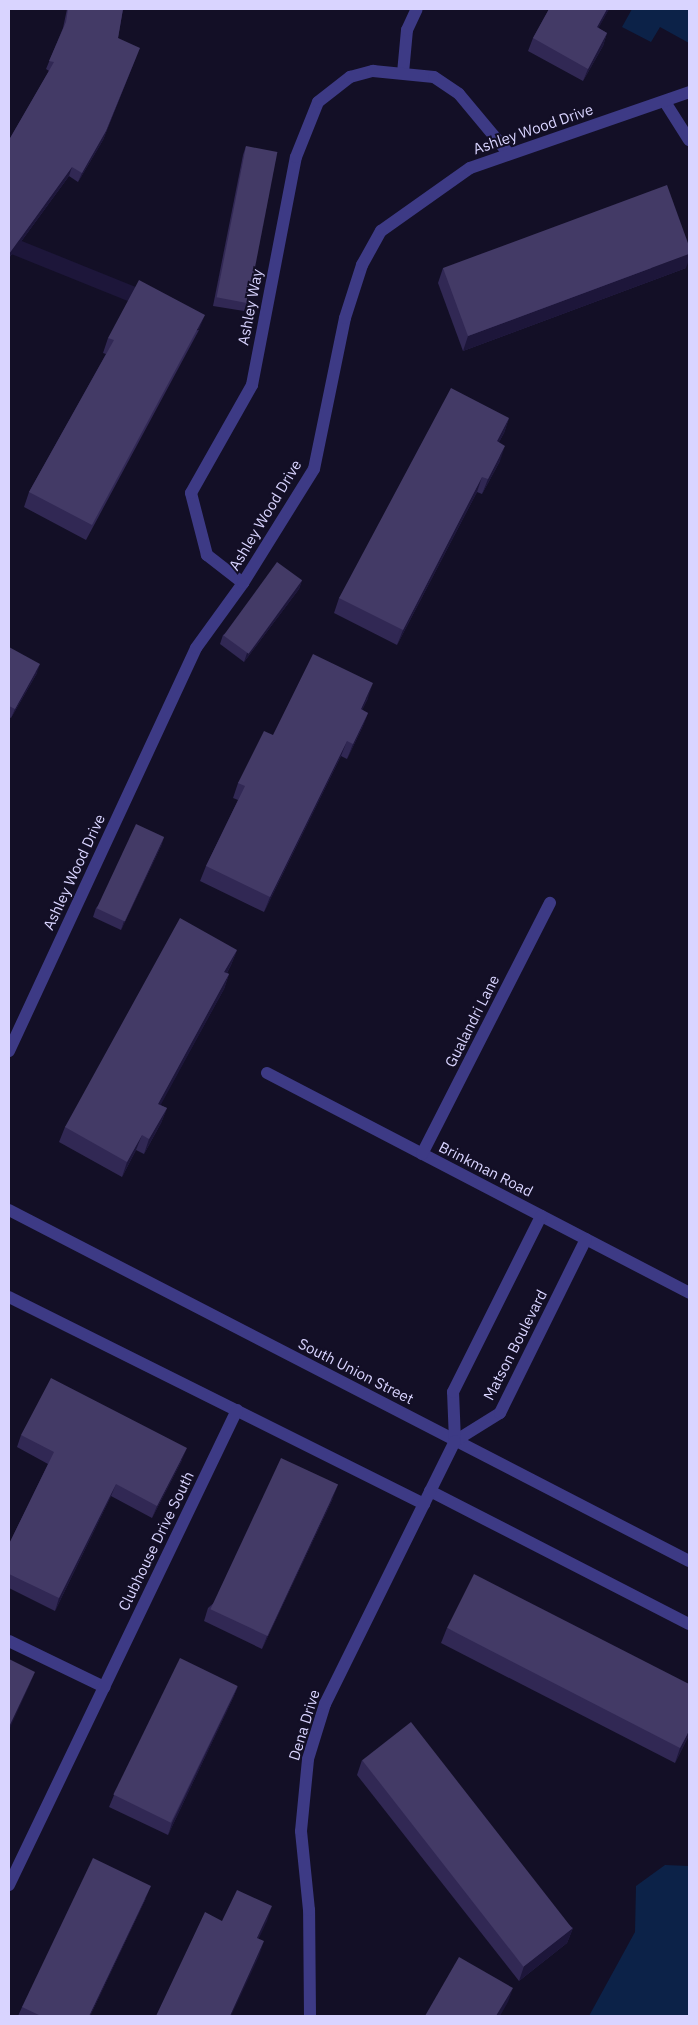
<!DOCTYPE html>
<style>
body{margin:0}
#map{position:relative;width:698px;height:2025px;overflow:hidden;background:#130f26;font-family:"IBM Plex Sans",sans-serif}
div>[style]{position:absolute}
[style*='--x']{left:calc(var(--x)*1px);top:calc(var(--y)*1px);width:calc(var(--w)*1px);rotate:calc(var(--a)*1deg)}
.water>*{inset:0;background:#0c2248}
.minor>*{height:12px;margin:-6px;padding:0 6px;transform-origin:6px;border-radius:6px;background:#3d3a85}
.wall>*{inset:0;background:#312854}
.shaded-wall>*{inset:0;background:#1d163a;transform-origin:0 0}
.building>*{inset:0;background:#433a66;transform-origin:0 0}
span{translate:-50% -50%;white-space:nowrap;text-align:center;line-height:1.15;-webkit-text-stroke:4px #130f26;paint-order:stroke}
.street-label{font-size:15px;color:#d9d4ff}
.frame{position:absolute;inset:0;border:10px solid #d9d4ff;pointer-events:none}
</style>
<div id="map">
<div class="water">
<i style="clip-path:polygon(632px 9px,689px 10px,689px 43px,660px 27px,651px 42px,622px 27px)"></i>
<i style="clip-path:polygon(665px 1865px,689px 1866px,689px 2016px,589px 2016px,635px 1932px,636px 1886px)"></i>
</div>
<div class="minor">
<i style="--x:403;--y:73;--w:43;--a:-84.7"></i>
<i style="--x:407;--y:30;--w:23;--a:-65"></i>
<i style="--x:665;--y:102;--w:45;--a:57.7"></i>
<i style="--x:243;--y:583;--w:46;--a:-142.1"></i>
<i style="--x:207;--y:555;--w:64;--a:-104.5"></i>
<i style="--x:191;--y:493;--w:124;--a:-60.5"></i>
<i style="--x:252;--y:385;--w:232;--a:-79.1"></i>
<i style="--x:296;--y:157;--w:59;--a:-68.2"></i>
<i style="--x:318;--y:102;--w:41;--a:-38"></i>
<i style="--x:350;--y:77;--w:24;--a:-15"></i>
<i style="--x:373;--y:71;--w:61;--a:5.6"></i>
<i style="--x:434;--y:77;--w:30;--a:34"></i>
<i style="--x:459;--y:94;--w:78;--a:50.2"></i>
<i style="--x:9;--y:1051;--w:444;--a:-65.1"></i>
<i style="--x:196;--y:648;--w:80;--a:-54.1"></i>
<i style="--x:243;--y:583;--w:134;--a:-58.1"></i>
<i style="--x:314;--y:469;--w:154;--a:-78.4"></i>
<i style="--x:345;--y:318;--w:56;--a:-72.2"></i>
<i style="--x:362;--y:265;--w:39;--a:-61"></i>
<i style="--x:381;--y:231;--w:109;--a:-35.3"></i>
<i style="--x:470;--y:168;--w:232;--a:-19.1"></i>
<i style="--x:267;--y:1073;--w:476;--a:27.5"></i>
<i style="--x:422;--y:1154;--w:282;--a:-63"></i>
<i style="--x:9;--y:1210;--w:765;--a:27.3"></i>
<i style="--x:9;--y:1297;--w:464;--a:26.5"></i>
<i style="--x:455;--y:1441;--w:53;--a:-31.9"></i>
<i style="--x:500;--y:1413;--w:194;--a:-63.7"></i>
<i style="--x:455;--y:1441;--w:49;--a:-92.3"></i>
<i style="--x:453;--y:1392;--w:197;--a:-63.4"></i>
<i style="--x:430;--y:1491;--w:291;--a:27.2"></i>
<i style="--x:9;--y:1641;--w:106;--a:25.8"></i>
<i style="--x:9;--y:1885;--w:527;--a:-64.36"></i>
<i style="--x:310;--y:2016;--w:106;--a:-90.5"></i>
<i style="--x:309;--y:1910;--w:79;--a:-95.8"></i>
<i style="--x:301;--y:1831;--w:72;--a:-84.4"></i>
<i style="--x:308;--y:1759;--w:58;--a:-72.8"></i>
<i style="--x:325;--y:1704;--w:293;--a:-63.7"></i>
</div>
<div class="wall">
<i style="clip-path:polygon(67px 9px,123px 9px,118px 38px,136px 57px,103px 140px,78px 182px,69px 176px,9px 258px,9px 140px,49px 71px,46px 69px,63px 28px)"></i>
<i style="clip-path:polygon(549px 9px,609px 9px,598px 28px,607px 33px,603px 46px,583px 81px,528px 51px,533px 38px)"></i>
<i style="clip-path:polygon(246px 146px,247px 302px,244px 311px,213px 306px,243px 155px)"></i>
<i style="clip-path:polygon(443px 268px,686px 268px,463px 351px,438px 283px)"></i>
<i style="clip-path:polygon(199px 330px,86px 540px,24px 507px,29px 492px,106px 354px,103px 353px,108px 338px)"></i>
<i style="clip-path:polygon(509px 418px,504px 433px,499px 442px,500px 461px,482px 494px,477px 492px,397px 645px,334px 613px,339px 598px)"></i>
<i style="clip-path:polygon(302px 580px,299px 589px,244px 662px,220px 644px,223px 635px)"></i>
<i style="clip-path:polygon(9px 647px,37px 673px,11px 718px,9px 717px)"></i>
<i style="clip-path:polygon(368px 698px,362px 710px,368px 713px,362px 728px,347px 759px,341px 756px,264px 912px,200px 881px,206px 866px,238px 800px,233px 798px,238px 783px,273px 735px)"></i>
<i style="clip-path:polygon(164px 837px,161px 846px,121px 930px,93px 917px,96px 908px)"></i>
<i style="clip-path:polygon(237px 950px,231px 965px,227px 973px,229px 974px,224px 989px,160px 1105px,167px 1108px,161px 1123px,144px 1154px,136px 1150px,122px 1177px,59px 1142px,65px 1127px)"></i>
<i style="clip-path:polygon(21px 1435px,182px 1460px,152px 1518px,111px 1496px,55px 1611px,9px 1588px,9px 1544px,48px 1464px,17px 1447px)"></i>
<i style="clip-path:polygon(333px 1498px,262px 1649px,204px 1621px,208px 1608px)"></i>
<i style="clip-path:polygon(447px 1628px,689px 1735px,675px 1763px,441px 1643px)"></i>
<i style="clip-path:polygon(238px 1686px,233px 1698px,168px 1835px,109px 1807px,114px 1795px)"></i>
<i style="clip-path:polygon(362px 1760px,573px 1928px,567px 1943px,519px 1981px,357px 1775px)"></i>
<i style="clip-path:polygon(146px 1898px,90px 2016px,18px 2016px,22px 2007px)"></i>
</div>
<div class="shaded-wall">
<i style="clip-path:polygon(607px 9px,609px 9px,592px 40px,597px 27px)"></i>
<i style="clip-path:polygon(607px 33px,603px 46px,583px 81px,588px 69px)"></i>
<i style="clip-path:polygon(140px 48px,103px 140px,78px 182px,82px 173px)"></i>
<i style="clip-path:polygon(72px 167px,69px 176px,9px 258px,9px 254px)"></i>
<i style="clip-path:polygon(689px 254px,689px 260px,686px 268px,463px 351px,468px 336px)"></i>
<i style="left:205px;top:315px;width:16px;height:238px;rotate:112deg"></i>
<i style="clip-path:polygon(509px 418px,504px 433px,491px 456px,497px 441px)"></i>
<i style="clip-path:polygon(505px 446px,500px 461px,482px 494px,488px 479px)"></i>
<i style="clip-path:polygon(482px 477px,477px 492px,397px 645px,403px 630px)"></i>
<i style="clip-path:polygon(302px 580px,299px 589px,244px 662px,247px 653px)"></i>
<i style="clip-path:polygon(40px 664px,37px 673px,11px 718px,15px 709px)"></i>
<i style="clip-path:polygon(373px 683px,368px 698px,355px 724px,361px 709px)"></i>
<i style="clip-path:polygon(368px 713px,362px 728px,347px 759px,353px 744px)"></i>
<i style="clip-path:polygon(347px 741px,341px 756px,264px 912px,270px 897px)"></i>
<i style="clip-path:polygon(164px 837px,161px 846px,121px 930px,124px 921px)"></i>
<i style="clip-path:polygon(237px 950px,231px 965px,219px 987px,224px 972px)"></i>
<i style="clip-path:polygon(229px 974px,224px 989px,153px 1119px,158px 1104px)"></i>
<i style="clip-path:polygon(167px 1108px,161px 1123px,144px 1154px,149px 1139px)"></i>
<i style="clip-path:polygon(142px 1135px,136px 1150px,122px 1177px,127px 1162px)"></i>
<i style="clip-path:polygon(187px 1448px,182px 1460px,152px 1518px,157px 1506px)"></i>
<i style="clip-path:polygon(116px 1484px,111px 1496px,55px 1611px,59px 1598px)"></i>
<i style="clip-path:polygon(338px 1485px,333px 1498px,262px 1649px,267px 1636px)"></i>
<i style="clip-path:polygon(35px 1672px,30px 1684px,9px 1730px,9px 1727px)"></i>
<i style="clip-path:polygon(238px 1686px,233px 1698px,168px 1835px,172px 1823px)"></i>
<i style="clip-path:polygon(689px 1731px,689px 1735px,675px 1763px,680px 1748px)"></i>
<i style="clip-path:polygon(151px 1886px,146px 1898px,90px 2016px,89px 2016px)"></i>
<i style="clip-path:polygon(272px 1906px,267px 1921px,252px 1953px,257px 1938px)"></i>
<i style="clip-path:polygon(573px 1928px,567px 1943px,519px 1981px,524px 1966px)"></i>
<i style="clip-path:polygon(264px 1941px,259px 1956px,231px 2016px,230px 2016px)"></i>
<i style="clip-path:polygon(513px 1988px,508px 2002px,500px 2016px,496px 2016px)"></i>
</div>
<div class="building">
<i style="clip-path:polygon(68px 9px,123px 9px,118px 38px,140px 48px,106px 131px,82px 173px,72px 167px,9px 254px,9px 140px,54px 62px,49px 61px,66px 22px)"></i>
<i style="clip-path:polygon(549px 9px,607px 9px,597px 27px,607px 33px,588px 69px,533px 38px)"></i>
<i style="left:246px;top:146px;width:32px;height:154px;rotate:11deg"></i>
<i style="clip-path:polygon(667px 185px,689px 246px,689px 254px,468px 336px,443px 268px)"></i>
<i style="clip-path:polygon(139px 280px,205px 315px,92px 525px,29px 492px,114px 340px,108px 338px)"></i>
<i style="clip-path:polygon(451px 388px,509px 418px,497px 441px,505px 446px,488px 479px,482px 477px,403px 630px,339px 598px)"></i>
<i style="left:277px;top:562px;width:31px;height:91px;rotate:36deg"></i>
<i style="clip-path:polygon(9px 647px,40px 664px,15px 709px,9px 706px)"></i>
<i style="clip-path:polygon(313px 654px,373px 683px,361px 709px,368px 713px,353px 744px,347px 741px,270px 897px,206px 866px,245px 786px,238px 783px,264px 731px,273px 735px)"></i>
<i style="left:136px;top:824px;width:31px;height:93px;rotate:25deg"></i>
<i style="clip-path:polygon(180px 918px,237px 950px,224px 972px,229px 974px,158px 1104px,167px 1108px,149px 1139px,142px 1135px,127px 1162px,65px 1127px)"></i>
<i style="clip-path:polygon(51px 1378px,187px 1448px,157px 1506px,116px 1484px,59px 1598px,9px 1574px,9px 1544px,54px 1452px,21px 1435px)"></i>
<i style="left:281px;top:1458px;width:63px;height:167px;rotate:25deg"></i>
<i style="clip-path:polygon(474px 1574px,689px 1684px,689px 1731px,680px 1748px,447px 1628px)"></i>
<i style="left:180px;top:1658px;width:64px;height:152px;rotate:26deg"></i>
<i style="clip-path:polygon(9px 1659px,35px 1672px,9px 1727px)"></i>
<i style="left:411px;top:1722px;width:262px;height:62px;rotate:52deg"></i>
<i style="clip-path:polygon(93px 1858px,151px 1886px,89px 2016px,41px 2016px,22px 2007px)"></i>
<i style="clip-path:polygon(237px 1890px,272px 1906px,257px 1938px,264px 1941px,230px 2016px,156px 2016px,205px 1912px,222px 1921px)"></i>
<i style="clip-path:polygon(459px 1957px,513px 1988px,496px 2016px,425px 2016px)"></i>
</div>
<div class="street-label">
<span style="left:533px;top:129px;rotate:-19deg">Ashley Wood Drive</span>
<span style="left:250px;top:307px;rotate:-79deg">Ashley Way</span>
<span style="left:265px;top:515px;rotate:-59deg">Ashley Wood Drive</span>
<span style="left:74px;top:872px;rotate:-65deg">Ashley Wood Drive</span>
<span style="left:472px;top:1021px;rotate:-63deg">Gualandri Lane</span>
<span style="left:486px;top:1169px;rotate:27deg">Brinkman Road</span>
<span style="left:515px;top:1345px;rotate:-63deg">Matson Boulevard</span>
<span style="left:356px;top:1371px;rotate:27deg">South Union Street</span>
<span style="left:156px;top:1541px;rotate:-64deg">Clubhouse Drive South</span>
<span style="left:304px;top:1725px;rotate:-73deg">Dena Drive</span>
</div>
<div class="frame"></div>
</div>
